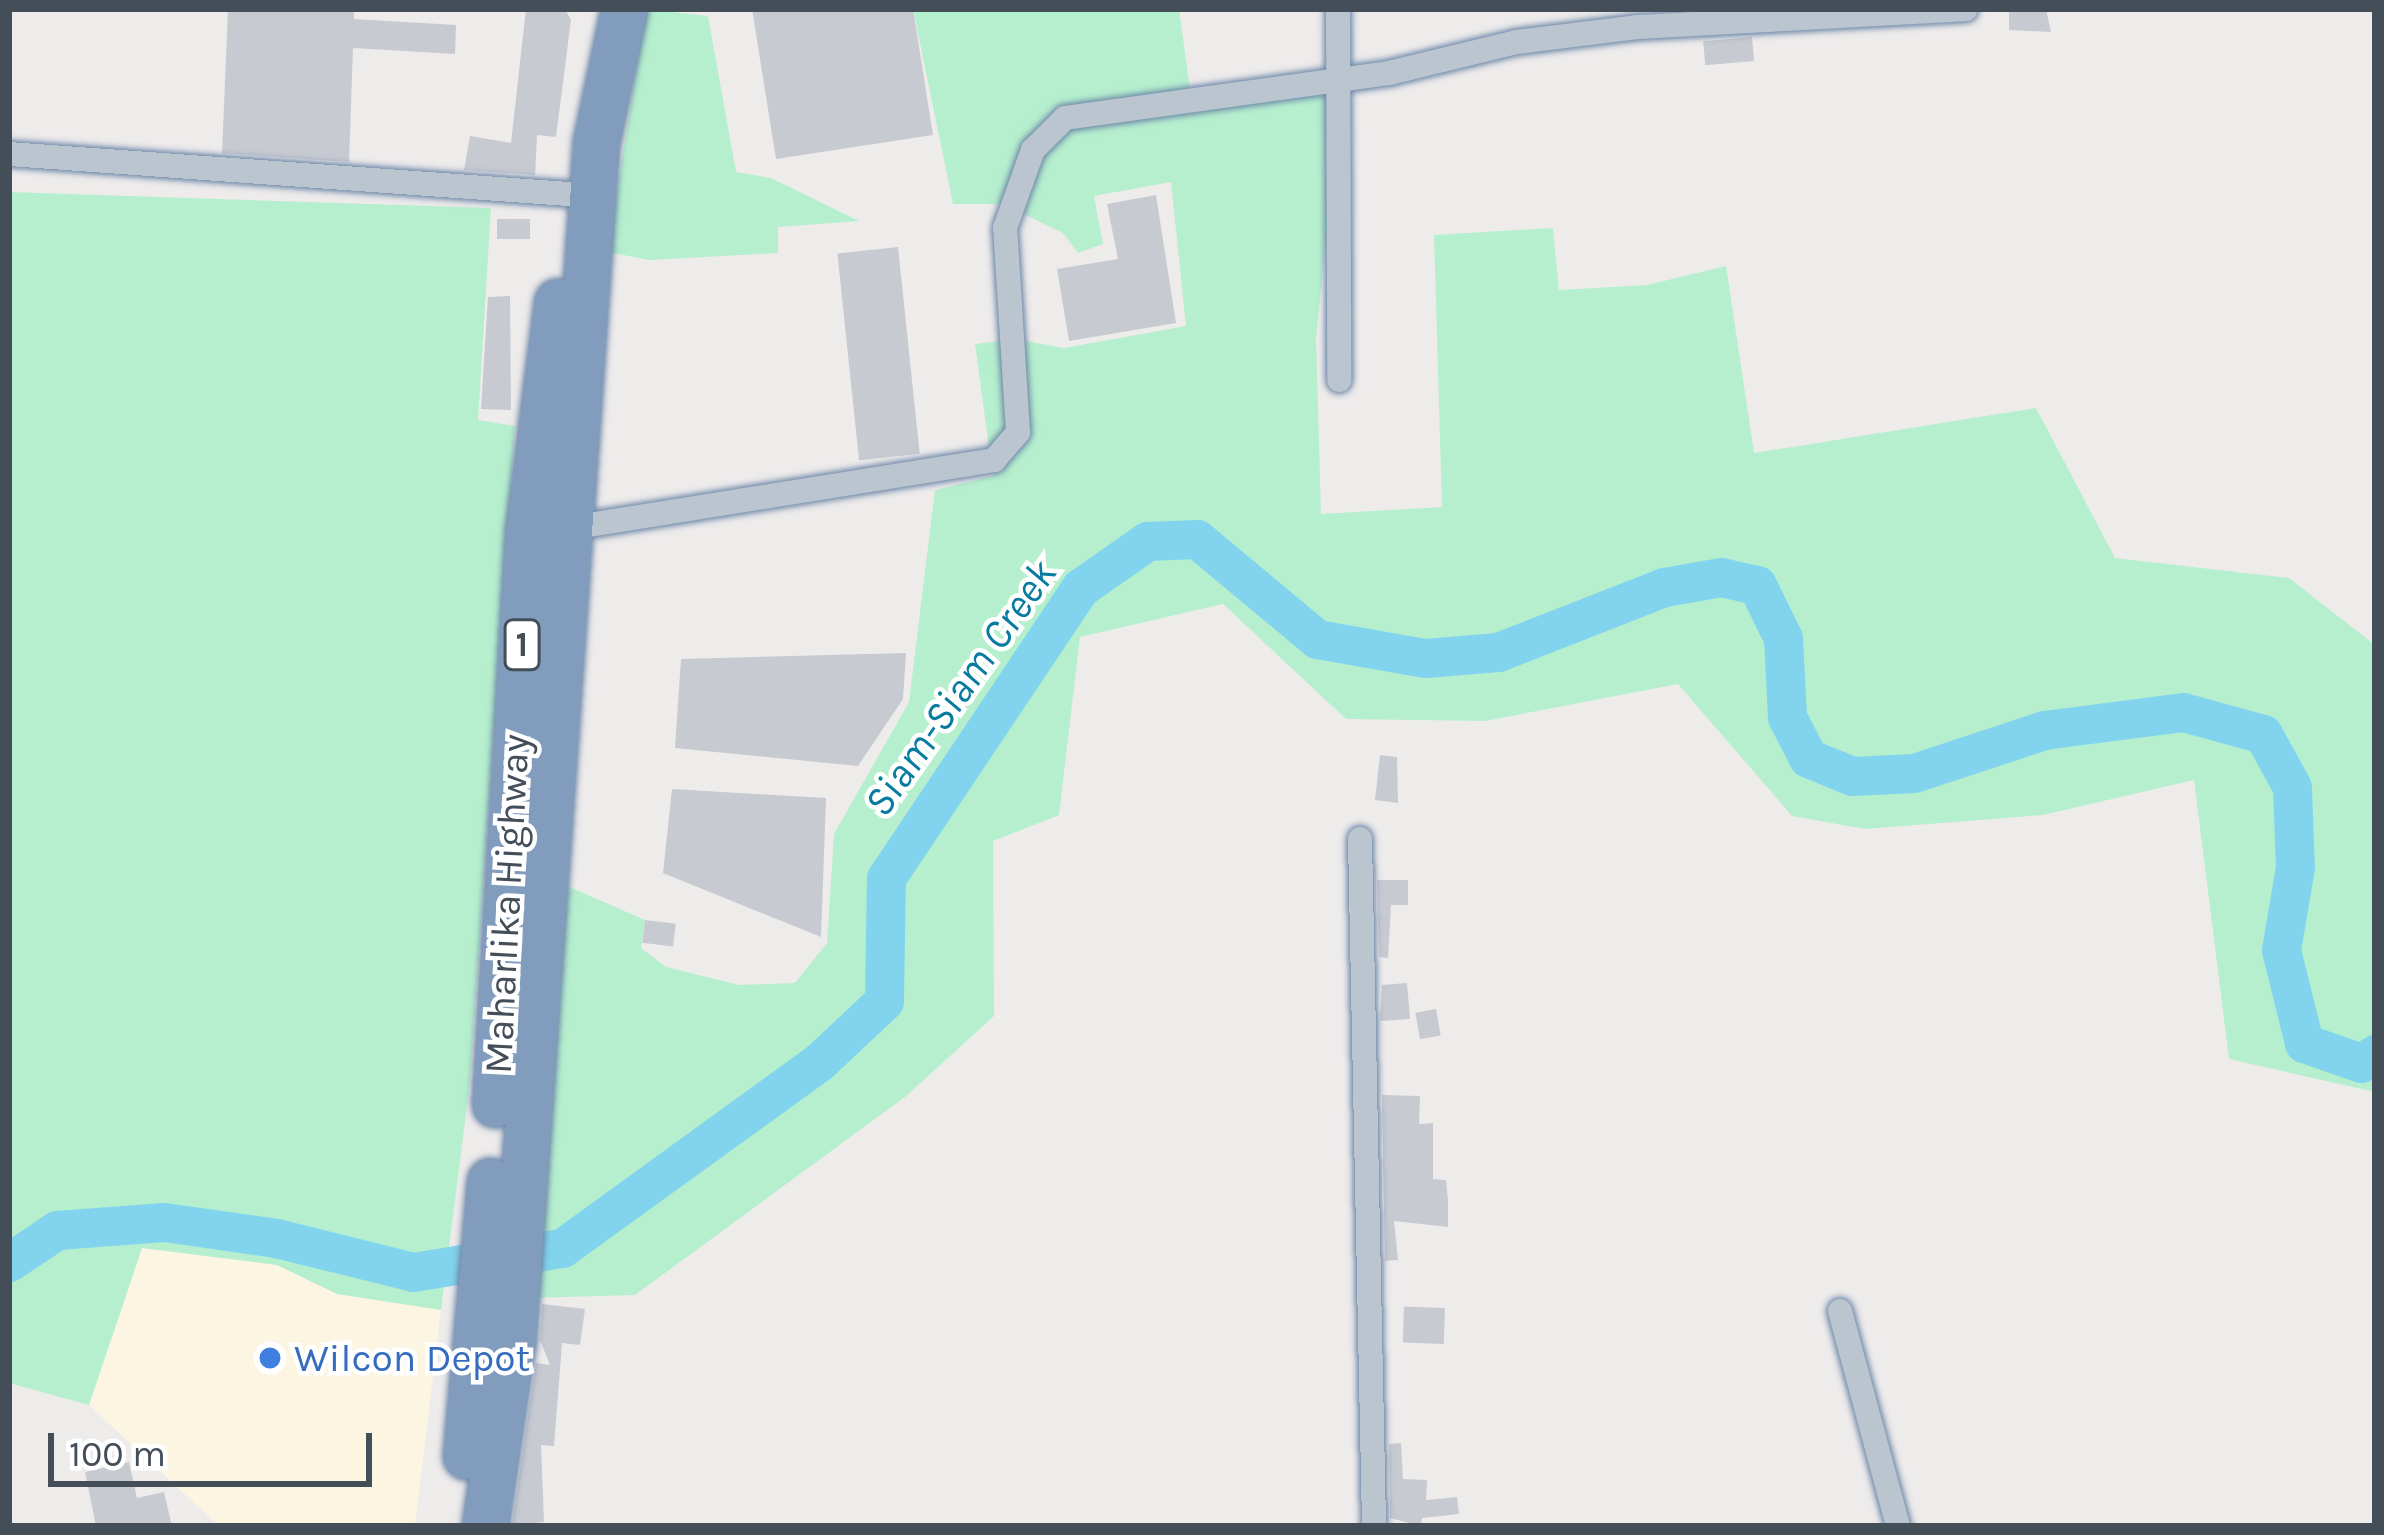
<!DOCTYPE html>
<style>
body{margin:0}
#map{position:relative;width:2384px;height:1535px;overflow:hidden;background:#eeebeb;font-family:Karla,sans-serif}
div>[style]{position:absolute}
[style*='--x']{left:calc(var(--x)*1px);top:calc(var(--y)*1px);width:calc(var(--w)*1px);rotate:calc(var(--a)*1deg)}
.commercial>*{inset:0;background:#fcf5e1}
.green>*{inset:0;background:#b6efce}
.river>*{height:39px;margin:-19.5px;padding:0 19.5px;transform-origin:19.5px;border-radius:19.5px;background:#82d4ee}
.building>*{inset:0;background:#c8cad1;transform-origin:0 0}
.roads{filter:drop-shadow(0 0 3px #6c87a8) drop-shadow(0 0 3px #6c87a8)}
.street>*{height:24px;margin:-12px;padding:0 12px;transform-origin:12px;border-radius:12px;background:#bbc5cf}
.highway>*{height:45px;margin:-22.5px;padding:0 22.5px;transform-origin:22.5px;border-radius:22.5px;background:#819cbd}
.dots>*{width:33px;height:33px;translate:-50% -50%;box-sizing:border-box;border:6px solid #fff;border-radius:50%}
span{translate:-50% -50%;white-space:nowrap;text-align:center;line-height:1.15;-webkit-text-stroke:9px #fff;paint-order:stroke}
.shield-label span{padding:3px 9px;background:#fff;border:3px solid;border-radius:9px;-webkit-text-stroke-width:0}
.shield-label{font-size:36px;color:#434e59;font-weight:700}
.street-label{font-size:39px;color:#434e59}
.shop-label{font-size:39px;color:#366cbe}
.left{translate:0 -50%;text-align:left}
.water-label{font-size:42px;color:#087ba0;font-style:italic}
.frame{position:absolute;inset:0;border:12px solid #434e59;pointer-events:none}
.scale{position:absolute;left:48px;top:1433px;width:324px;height:54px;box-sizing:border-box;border:6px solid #434e59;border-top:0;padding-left:15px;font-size:36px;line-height:42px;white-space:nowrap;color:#434e59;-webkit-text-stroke:9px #fff;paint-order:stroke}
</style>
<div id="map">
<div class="commercial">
<i style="clip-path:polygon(142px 1248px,277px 1265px,337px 1294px,441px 1310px,415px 1526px,219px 1526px,89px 1405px)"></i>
</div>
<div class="green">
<i style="clip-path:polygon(645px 9px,708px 16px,736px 172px,771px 178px,859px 221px,778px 227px,778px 253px,649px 260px,608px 252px)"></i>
<i style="clip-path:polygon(913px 9px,1179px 9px,1192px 104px,1327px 85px,1332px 185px,1316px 337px,1321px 514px,1442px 507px,1434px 235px,1553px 228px,1559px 290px,1647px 285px,1726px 266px,1754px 453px,2036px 408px,2115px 558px,2289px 578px,2375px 645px,2375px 1092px,2229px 1059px,2194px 780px,2043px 815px,1865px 829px,1792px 816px,1678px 684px,1485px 721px,1346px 719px,1223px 604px,1080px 637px,1059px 815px,993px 841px,994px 1016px,905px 1097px,635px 1295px,530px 1298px,558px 882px,645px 920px,641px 948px,666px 967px,739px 985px,795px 983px,827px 943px,834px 834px,909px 702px,935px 490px,993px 476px,975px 344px,1015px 339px,1064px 348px,1186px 326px,1171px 182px,1094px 196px,1103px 244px,1078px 253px,1063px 233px,1003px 204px,953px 204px)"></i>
<i style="clip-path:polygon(9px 192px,491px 208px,478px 420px,515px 426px,470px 1082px,441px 1310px,337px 1294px,277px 1265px,142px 1248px,89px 1405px,9px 1383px)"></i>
</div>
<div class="river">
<i style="--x:9;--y:1262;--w:58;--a:-33.7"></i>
<i style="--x:57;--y:1230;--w:107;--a:-4.3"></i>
<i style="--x:164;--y:1222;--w:113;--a:8.1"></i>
<i style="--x:276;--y:1238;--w:141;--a:13.9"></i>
<i style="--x:413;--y:1272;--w:151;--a:-9.2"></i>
<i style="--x:562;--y:1248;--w:317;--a:-35.9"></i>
<i style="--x:819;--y:1062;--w:89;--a:-43.2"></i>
<i style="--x:884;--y:1001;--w:123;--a:-89.1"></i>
<i style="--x:886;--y:878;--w:349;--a:-56.2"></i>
<i style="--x:1080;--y:588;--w:82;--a:-35"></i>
<i style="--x:1147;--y:541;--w:50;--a:-2.3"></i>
<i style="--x:1197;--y:539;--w:156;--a:39.8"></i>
<i style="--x:1317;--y:639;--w:110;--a:10"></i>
<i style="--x:1425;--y:658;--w:73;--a:-4.7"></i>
<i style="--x:1498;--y:652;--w:178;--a:-21.4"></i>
<i style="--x:1664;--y:587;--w:58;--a:-10"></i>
<i style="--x:1721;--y:577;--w:37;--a:13"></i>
<i style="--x:1757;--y:585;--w:59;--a:63.9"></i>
<i style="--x:1783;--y:638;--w:79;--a:87.1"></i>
<i style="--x:1787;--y:717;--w:46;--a:62.9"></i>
<i style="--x:1808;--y:758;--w:48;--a:22.2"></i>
<i style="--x:1852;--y:776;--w:62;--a:-2.8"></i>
<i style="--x:1914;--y:773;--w:137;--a:-18.3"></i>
<i style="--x:2044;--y:730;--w:140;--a:-7.4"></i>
<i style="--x:2183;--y:712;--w:83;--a:15.4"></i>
<i style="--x:2263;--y:734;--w:60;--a:61.3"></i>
<i style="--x:2292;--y:787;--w:80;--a:87.9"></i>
<i style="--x:2295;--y:867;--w:84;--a:99.6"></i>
<i style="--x:2281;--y:950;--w:96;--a:76.1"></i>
<i style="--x:2304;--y:1043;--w:60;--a:19.3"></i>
<i style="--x:2361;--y:1063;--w:17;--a:-33"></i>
</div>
<div class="building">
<i style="clip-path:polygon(228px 9px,354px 9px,354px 19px,456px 25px,455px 54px,353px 48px,349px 162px,222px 153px)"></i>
<i style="clip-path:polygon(526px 9px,565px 9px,571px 20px,556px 137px,537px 135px,535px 175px,464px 170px,470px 136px,511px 143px)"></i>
<i style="clip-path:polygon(752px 9px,913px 9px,933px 135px,776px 159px)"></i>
<i style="clip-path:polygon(2046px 9px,2051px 32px,2009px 30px,2009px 12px)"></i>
<i style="left:1752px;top:37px;width:24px;height:49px;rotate:85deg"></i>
<i style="clip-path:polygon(1156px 195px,1176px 323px,1069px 341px,1057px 269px,1118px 259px,1107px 204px)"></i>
<i style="left:497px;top:219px;width:33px;height:20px"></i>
<i style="left:898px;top:247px;width:208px;height:61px;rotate:84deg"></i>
<i style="clip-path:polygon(510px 296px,511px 410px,481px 409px,488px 297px)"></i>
<i style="clip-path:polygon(906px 653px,903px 699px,858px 766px,675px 748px,681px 659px)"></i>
<i style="clip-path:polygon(1380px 755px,1397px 757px,1398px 803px,1375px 800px)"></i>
<i style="clip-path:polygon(672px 789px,826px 798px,821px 937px,663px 873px)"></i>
<i style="clip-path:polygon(1377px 880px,1408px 880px,1408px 905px,1391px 905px,1388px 958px,1379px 957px)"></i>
<i style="left:645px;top:920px;width:31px;height:23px;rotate:7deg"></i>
<i style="clip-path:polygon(1407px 983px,1410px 1019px,1380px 1021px,1382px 985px)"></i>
<i style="left:1436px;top:1009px;width:27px;height:21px;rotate:80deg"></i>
<i style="clip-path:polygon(1382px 1095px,1420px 1096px,1419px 1124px,1433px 1123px,1433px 1179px,1446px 1180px,1448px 1201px,1448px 1227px,1394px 1221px,1398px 1260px,1385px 1261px)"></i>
<i style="clip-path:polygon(542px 1304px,585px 1309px,580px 1345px,562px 1343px,554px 1446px,541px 1445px,544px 1522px,512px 1525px,536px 1363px,550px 1365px,540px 1340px)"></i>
<i style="left:1445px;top:1308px;width:36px;height:41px;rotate:92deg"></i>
<i style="clip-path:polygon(1401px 1443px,1403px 1479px,1427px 1480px,1426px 1500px,1457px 1497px,1459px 1514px,1422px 1518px,1421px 1526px,1390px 1518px,1389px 1444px)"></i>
<i style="clip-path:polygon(129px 1462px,137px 1498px,164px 1492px,172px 1526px,96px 1526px,85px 1472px)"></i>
</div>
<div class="roads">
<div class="street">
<i style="--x:1338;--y:9;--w:371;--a:89.8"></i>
<i style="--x:9;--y:154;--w:589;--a:4.09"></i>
<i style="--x:564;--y:529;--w:436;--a:-9.1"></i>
<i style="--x:994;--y:460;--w:37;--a:-49"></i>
<i style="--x:1018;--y:432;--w:204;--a:-93.6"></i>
<i style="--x:1005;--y:228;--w:83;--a:-70.3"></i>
<i style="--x:1033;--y:150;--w:45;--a:-45"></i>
<i style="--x:1065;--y:118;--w:327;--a:-7.9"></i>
<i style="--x:1389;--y:73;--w:132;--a:-13.6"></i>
<i style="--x:1517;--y:42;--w:121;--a:-7.1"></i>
<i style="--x:1637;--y:27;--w:329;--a:-3.1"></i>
<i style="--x:1360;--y:839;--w:687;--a:88.83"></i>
<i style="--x:1840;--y:1311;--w:223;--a:74.9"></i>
</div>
<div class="highway">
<i style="--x:495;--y:1104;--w:572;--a:-86.69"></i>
<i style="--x:528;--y:533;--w:233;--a:-82.8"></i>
<i style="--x:466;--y:1456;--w:276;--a:-85"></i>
<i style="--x:485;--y:1526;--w:192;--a:-81.6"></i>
<i style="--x:513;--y:1336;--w:1196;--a:-86.02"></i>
<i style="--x:596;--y:143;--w:137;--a:-78.2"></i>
</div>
</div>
<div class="dots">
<i style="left:270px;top:1358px;background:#3f7fe0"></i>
</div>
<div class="shield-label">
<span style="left:522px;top:645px">1</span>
</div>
<div class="street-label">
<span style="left:507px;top:904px;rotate:-87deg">Maharlika Highway</span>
</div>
<div class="shop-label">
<span class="left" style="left:294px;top:1358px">Wilcon Depot</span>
</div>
<div class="water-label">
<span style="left:960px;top:688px;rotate:-55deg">Siam-Siam Creek</span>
</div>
<div class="frame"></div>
<div class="scale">100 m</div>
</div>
